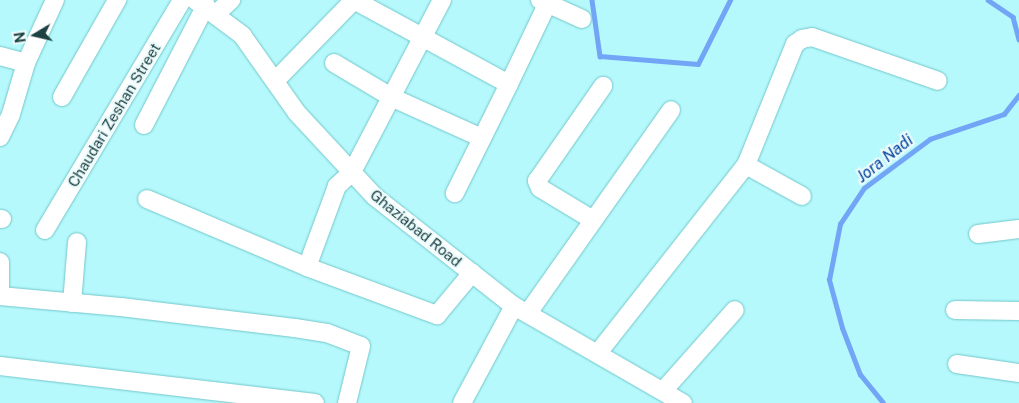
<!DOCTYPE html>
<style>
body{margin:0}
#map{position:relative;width:1019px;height:403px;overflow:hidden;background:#b6f9fc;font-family:"Public Sans",sans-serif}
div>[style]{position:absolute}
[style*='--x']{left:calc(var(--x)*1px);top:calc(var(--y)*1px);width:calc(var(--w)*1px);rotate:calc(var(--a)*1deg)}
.stream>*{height:4.5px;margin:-2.25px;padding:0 2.25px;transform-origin:2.25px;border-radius:2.25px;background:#73a5f6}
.roads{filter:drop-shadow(0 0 1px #73c7cb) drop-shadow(0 0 1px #73c7cb)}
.minor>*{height:18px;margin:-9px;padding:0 9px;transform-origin:9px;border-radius:9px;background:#fff}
span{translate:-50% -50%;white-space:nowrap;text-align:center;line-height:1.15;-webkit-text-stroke:4.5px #ecfbfc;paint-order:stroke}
.street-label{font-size:15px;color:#1e4143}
.water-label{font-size:16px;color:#03439e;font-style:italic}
.north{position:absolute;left:10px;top:10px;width:50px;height:50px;-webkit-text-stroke:4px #ecfbfc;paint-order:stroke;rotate:261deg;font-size:14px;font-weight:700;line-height:20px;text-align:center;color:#1e4143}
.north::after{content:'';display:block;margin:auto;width:18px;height:22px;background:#1e4143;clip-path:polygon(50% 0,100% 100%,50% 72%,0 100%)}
</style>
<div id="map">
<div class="stream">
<i style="--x:592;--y:0;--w:57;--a:81.9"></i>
<i style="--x:600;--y:56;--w:98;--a:4.7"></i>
<i style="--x:698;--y:64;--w:72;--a:-63.4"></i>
<i style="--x:988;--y:0;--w:30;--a:34"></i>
<i style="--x:1013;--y:17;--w:23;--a:75"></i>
<i style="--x:883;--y:403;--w:36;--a:-129"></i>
<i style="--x:860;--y:375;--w:50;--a:-111"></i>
<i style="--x:842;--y:328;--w:50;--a:-105.2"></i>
<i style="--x:829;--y:280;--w:57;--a:-78.9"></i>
<i style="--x:840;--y:224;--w:43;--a:-56.3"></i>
<i style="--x:864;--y:188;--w:82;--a:-36.6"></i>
<i style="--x:930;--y:139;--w:78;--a:-18.7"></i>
<i style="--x:1004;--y:114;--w:24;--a:-52"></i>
</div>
<div class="roads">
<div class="minor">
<i style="--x:195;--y:0;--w:59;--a:36.7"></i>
<i style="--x:242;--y:35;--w:95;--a:54.8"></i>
<i style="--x:297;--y:113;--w:113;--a:47.1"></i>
<i style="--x:374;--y:196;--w:178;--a:38.2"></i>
<i style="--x:514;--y:306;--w:195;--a:29.9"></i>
<i style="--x:354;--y:0;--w:176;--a:28.5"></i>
<i style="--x:509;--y:84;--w:122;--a:116.4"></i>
<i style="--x:442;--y:0;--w:194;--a:117.6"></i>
<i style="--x:352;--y:172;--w:21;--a:137"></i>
<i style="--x:337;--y:186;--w:86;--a:110.3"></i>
<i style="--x:307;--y:267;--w:139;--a:20.3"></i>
<i style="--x:437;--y:315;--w:55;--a:-50.2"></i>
<i style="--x:540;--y:0;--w:46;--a:24.3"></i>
<i style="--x:216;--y:14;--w:21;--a:-43"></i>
<i style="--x:0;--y:56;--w:27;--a:15"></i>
<i style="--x:334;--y:63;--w:66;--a:30.8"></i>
<i style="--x:391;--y:97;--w:100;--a:24.3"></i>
<i style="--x:275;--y:81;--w:113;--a:-45.7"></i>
<i style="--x:509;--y:84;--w:93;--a:-64.5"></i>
<i style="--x:62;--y:97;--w:112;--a:-60.4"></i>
<i style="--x:144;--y:125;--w:135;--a:-62.7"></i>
<i style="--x:0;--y:137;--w:25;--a:-64"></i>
<i style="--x:11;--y:114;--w:53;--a:-73.6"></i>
<i style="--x:26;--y:63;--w:69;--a:-65.3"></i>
<i style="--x:746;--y:165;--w:64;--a:29"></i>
<i style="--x:147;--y:199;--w:174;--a:23"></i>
<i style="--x:0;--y:219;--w:2;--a:0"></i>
<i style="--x:593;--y:220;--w:62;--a:-148.9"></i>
<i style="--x:540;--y:188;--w:8;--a:-113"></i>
<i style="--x:537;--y:181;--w:116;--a:-55.2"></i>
<i style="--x:45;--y:230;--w:268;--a:-59.2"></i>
<i style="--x:978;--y:234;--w:41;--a:-7"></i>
<i style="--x:0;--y:262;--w:34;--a:90"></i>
<i style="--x:0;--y:296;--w:121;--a:5.2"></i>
<i style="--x:121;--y:307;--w:175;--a:6.9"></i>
<i style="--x:295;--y:328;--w:32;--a:9"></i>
<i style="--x:327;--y:333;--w:36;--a:21"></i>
<i style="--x:361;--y:346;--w:59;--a:103.8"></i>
<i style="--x:72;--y:303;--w:61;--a:-85.3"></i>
<i style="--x:955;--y:310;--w:64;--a:0.9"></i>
<i style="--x:528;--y:313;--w:248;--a:-54.8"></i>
<i style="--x:598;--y:353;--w:239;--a:-51.8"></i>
<i style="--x:746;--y:165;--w:131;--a:-68"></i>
<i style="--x:795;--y:44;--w:9;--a:-36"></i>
<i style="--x:802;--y:39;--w:10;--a:-11"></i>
<i style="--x:812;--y:37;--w:133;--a:19.2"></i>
<i style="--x:957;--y:364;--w:63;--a:8.3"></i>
<i style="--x:0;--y:366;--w:317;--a:6.7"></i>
<i style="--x:663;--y:391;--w:108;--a:-48.4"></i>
<i style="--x:462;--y:403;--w:110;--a:-61.8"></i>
</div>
</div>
<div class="street-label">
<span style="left:114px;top:115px;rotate:-59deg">Chaudari Zeshan Street</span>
<span style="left:416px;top:228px;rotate:39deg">Ghaziabad Road</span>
</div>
<div class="water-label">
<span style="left:885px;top:159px;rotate:-38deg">Jora Nadi</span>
</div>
<div class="north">N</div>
</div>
